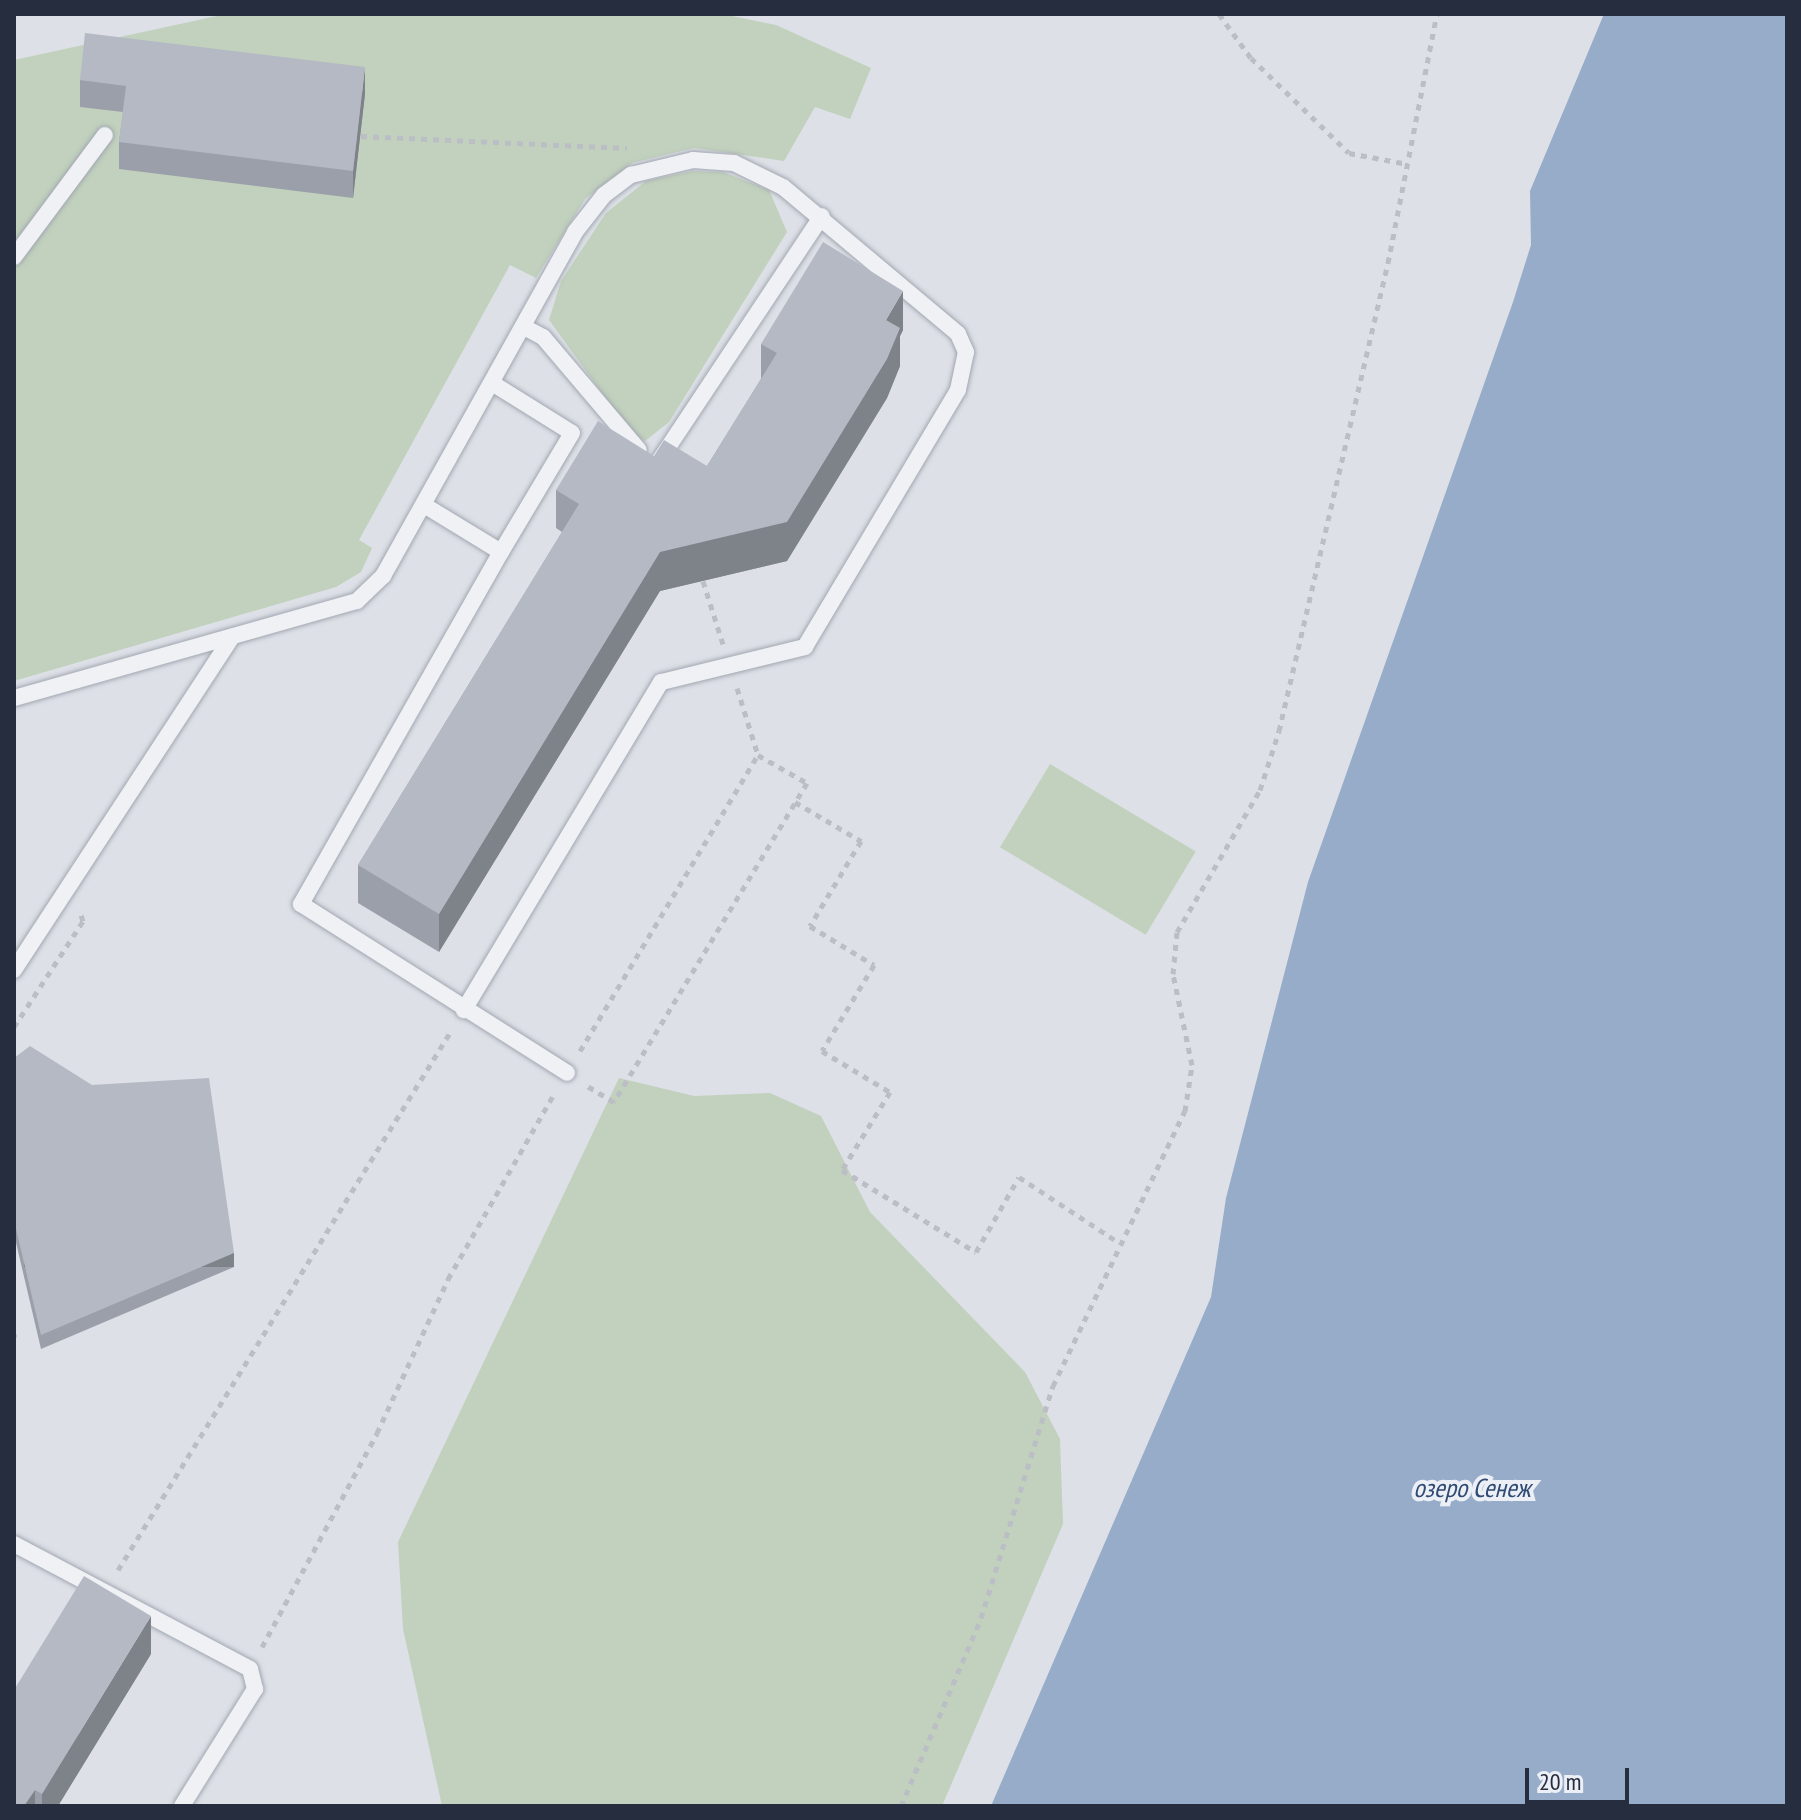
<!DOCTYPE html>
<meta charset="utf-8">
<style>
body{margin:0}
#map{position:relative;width:1801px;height:1820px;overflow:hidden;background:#dde0e7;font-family:"PT Sans Narrow",sans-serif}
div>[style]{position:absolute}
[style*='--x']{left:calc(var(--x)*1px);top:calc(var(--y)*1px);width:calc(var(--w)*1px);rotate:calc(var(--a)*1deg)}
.green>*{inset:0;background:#c1d1bd;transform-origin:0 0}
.water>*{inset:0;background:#96acc9}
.path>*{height:5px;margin-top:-2.5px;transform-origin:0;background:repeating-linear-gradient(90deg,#bbbec5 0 6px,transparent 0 12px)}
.roads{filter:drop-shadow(0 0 2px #a2a7b1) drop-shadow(0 0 2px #a2a7b1)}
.service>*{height:16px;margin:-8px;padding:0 8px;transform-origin:8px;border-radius:8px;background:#eff1f5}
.wall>*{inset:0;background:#9b9fa9}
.shaded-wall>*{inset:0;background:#7e8289;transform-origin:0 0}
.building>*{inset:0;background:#b4b9c4}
span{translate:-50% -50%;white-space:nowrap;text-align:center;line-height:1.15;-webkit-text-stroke:8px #eceff5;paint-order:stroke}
.water-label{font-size:26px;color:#2f4a73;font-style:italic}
.frame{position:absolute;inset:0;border:16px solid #262d3e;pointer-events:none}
.scale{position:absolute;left:1525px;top:1768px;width:104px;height:36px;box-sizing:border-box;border:4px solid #262d3e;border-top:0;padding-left:10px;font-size:24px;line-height:28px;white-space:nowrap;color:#262d3e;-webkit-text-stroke:6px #eceff5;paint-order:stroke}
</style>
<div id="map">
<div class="green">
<i style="clip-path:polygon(226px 14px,722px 14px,776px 25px,871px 68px,850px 119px,815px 107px,784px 161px,694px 148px,632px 163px,585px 199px,536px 278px,510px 265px,359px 540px,372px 548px,361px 572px,336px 587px,14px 681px,14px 60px)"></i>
<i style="clip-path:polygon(692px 171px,723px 172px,769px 190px,787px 232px,669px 422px,645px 441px,632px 434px,549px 320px,561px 281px,606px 213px,646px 181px)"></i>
<i style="left:1050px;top:764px;width:170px;height:97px;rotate:31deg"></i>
<i style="clip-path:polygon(619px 1078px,694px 1096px,770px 1093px,821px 1116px,870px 1212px,1025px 1372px,1060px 1439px,1063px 1524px,942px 1806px,442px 1806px,403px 1629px,398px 1542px)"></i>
</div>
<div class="water">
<i style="clip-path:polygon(1604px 14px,1787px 14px,1787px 1806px,991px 1806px,1211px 1297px,1226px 1198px,1308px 882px,1513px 302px,1531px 245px,1530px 191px)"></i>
</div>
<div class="path">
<i style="--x:1219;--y:14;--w:54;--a:54"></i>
<i style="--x:1251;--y:58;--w:136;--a:44.1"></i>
<i style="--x:1349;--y:153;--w:60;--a:10.6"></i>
<i style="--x:361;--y:136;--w:266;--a:2.6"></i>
<i style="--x:703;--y:581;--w:66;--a:72.4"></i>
<i style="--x:737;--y:688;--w:70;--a:72.6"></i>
<i style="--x:795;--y:802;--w:77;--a:30.6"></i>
<i style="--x:861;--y:841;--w:99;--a:121"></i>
<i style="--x:810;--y:926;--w:75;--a:31.4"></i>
<i style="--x:874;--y:965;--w:100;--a:121.2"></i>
<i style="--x:822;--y:1051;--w:79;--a:31.1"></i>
<i style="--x:890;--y:1092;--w:92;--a:121.6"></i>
<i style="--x:842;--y:1170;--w:157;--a:31.5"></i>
<i style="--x:976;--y:1252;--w:86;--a:-60.2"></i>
<i style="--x:1019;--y:1177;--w:118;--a:33.3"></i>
<i style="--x:14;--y:1027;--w:126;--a:-56.9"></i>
<i style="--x:83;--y:921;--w:9;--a:-108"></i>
<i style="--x:580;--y:1051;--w:345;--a:-59"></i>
<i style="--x:758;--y:755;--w:56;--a:29.7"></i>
<i style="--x:807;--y:783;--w:373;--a:121.2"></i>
<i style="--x:614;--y:1102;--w:33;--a:-149"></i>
<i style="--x:118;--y:1570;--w:634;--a:-58.29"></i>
<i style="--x:262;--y:1647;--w:243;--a:-61.7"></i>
<i style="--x:377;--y:1433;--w:170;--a:-65.2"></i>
<i style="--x:448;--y:1279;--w:213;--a:-60.2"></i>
<i style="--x:901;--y:1806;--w:204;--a:-66.9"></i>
<i style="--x:981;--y:1618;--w:243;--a:-72.8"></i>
<i style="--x:1053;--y:1386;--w:305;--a:-64.4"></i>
<i style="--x:1185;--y:1111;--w:47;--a:-81.3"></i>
<i style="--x:1192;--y:1065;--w:93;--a:-101.8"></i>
<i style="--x:1173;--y:974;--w:42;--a:-84.6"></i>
<i style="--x:1177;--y:932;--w:164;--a:-59.7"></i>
<i style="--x:1260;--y:790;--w:62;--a:-72.1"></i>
<i style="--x:1279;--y:731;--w:481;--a:-76.9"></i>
<i style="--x:1388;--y:263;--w:254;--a:-78.9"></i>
</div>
<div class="roads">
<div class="service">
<i style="--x:14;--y:257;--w:152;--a:-53.3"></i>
<i style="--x:524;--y:327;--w:21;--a:28"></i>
<i style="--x:543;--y:337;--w:148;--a:49.7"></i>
<i style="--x:492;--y:383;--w:94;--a:32"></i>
<i style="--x:572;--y:433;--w:139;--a:120.8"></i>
<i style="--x:659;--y:461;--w:294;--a:-56.4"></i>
<i style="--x:424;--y:505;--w:90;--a:31.4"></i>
<i style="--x:501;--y:552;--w:405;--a:119.6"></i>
<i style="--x:301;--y:904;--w:315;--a:32.4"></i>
<i style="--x:14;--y:698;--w:356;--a:-15.8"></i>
<i style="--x:357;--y:601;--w:36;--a:-44"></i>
<i style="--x:383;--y:576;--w:394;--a:-60.8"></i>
<i style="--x:575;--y:232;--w:47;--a:-51.9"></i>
<i style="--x:604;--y:195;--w:34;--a:-37"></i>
<i style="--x:631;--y:175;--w:64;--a:-13.6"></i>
<i style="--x:693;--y:160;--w:41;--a:4.2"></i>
<i style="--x:734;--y:163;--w:55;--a:26.1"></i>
<i style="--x:783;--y:187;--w:229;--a:40"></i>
<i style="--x:958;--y:334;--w:20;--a:66"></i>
<i style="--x:966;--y:352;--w:39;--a:102"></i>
<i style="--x:958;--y:390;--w:299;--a:120.8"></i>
<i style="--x:805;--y:647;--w:148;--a:166.3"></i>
<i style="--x:661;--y:682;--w:383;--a:121"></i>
<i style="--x:14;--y:970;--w:398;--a:-56.8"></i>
<i style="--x:14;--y:1544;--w:267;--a:27.9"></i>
<i style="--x:250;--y:1669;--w:21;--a:76"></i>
<i style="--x:255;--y:1689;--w:138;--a:122"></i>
</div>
</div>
<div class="wall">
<i style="clip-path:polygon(80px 80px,365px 94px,353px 198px,119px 169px,119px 142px,123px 112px,80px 107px)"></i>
<i style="clip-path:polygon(903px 330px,900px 336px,900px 366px,887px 398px,787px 561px,660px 591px,439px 952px,358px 903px,358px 865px,562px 532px,556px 528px,556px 490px,654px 456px,707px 466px,761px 379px,761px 344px)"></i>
<i style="clip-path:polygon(14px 1058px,234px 1267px,41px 1349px,14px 1234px)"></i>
<i style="clip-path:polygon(151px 1654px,58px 1806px,14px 1806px)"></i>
</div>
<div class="shaded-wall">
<i style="clip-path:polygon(365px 67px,365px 94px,353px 198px,353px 171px)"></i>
<i style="clip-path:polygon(903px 291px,903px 330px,900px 336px,900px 366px,887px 398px,787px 561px,660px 591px,439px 952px,439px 914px,660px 552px,886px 320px)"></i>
<i style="left:234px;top:1253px;width:14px;height:210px;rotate:90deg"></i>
<i style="clip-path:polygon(151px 1616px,151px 1654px,58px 1806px,42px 1806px,42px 1794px)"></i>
<i style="clip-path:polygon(35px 1790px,35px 1806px,24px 1806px)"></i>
</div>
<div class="building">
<i style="clip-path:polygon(85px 33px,365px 67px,353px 171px,119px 142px,126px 86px,80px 80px)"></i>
<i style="clip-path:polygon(823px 242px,903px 291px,886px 320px,900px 328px,887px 359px,787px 522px,660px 552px,439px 914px,358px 865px,579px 504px,556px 490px,598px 421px,654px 456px,664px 440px,707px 466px,777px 353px,761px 344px)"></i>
<i style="clip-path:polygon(30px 1046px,92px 1085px,209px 1078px,234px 1253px,41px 1335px,14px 1220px,14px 1058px)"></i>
<i style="clip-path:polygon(14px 1328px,17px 1336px,14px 1344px)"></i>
<i style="clip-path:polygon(84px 1576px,151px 1616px,42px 1794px,35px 1790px,24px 1806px,14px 1806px,14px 1690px)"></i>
</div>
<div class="water-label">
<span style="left:1472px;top:1488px">озеро Сенеж</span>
</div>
<div class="frame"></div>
<div class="scale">20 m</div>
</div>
